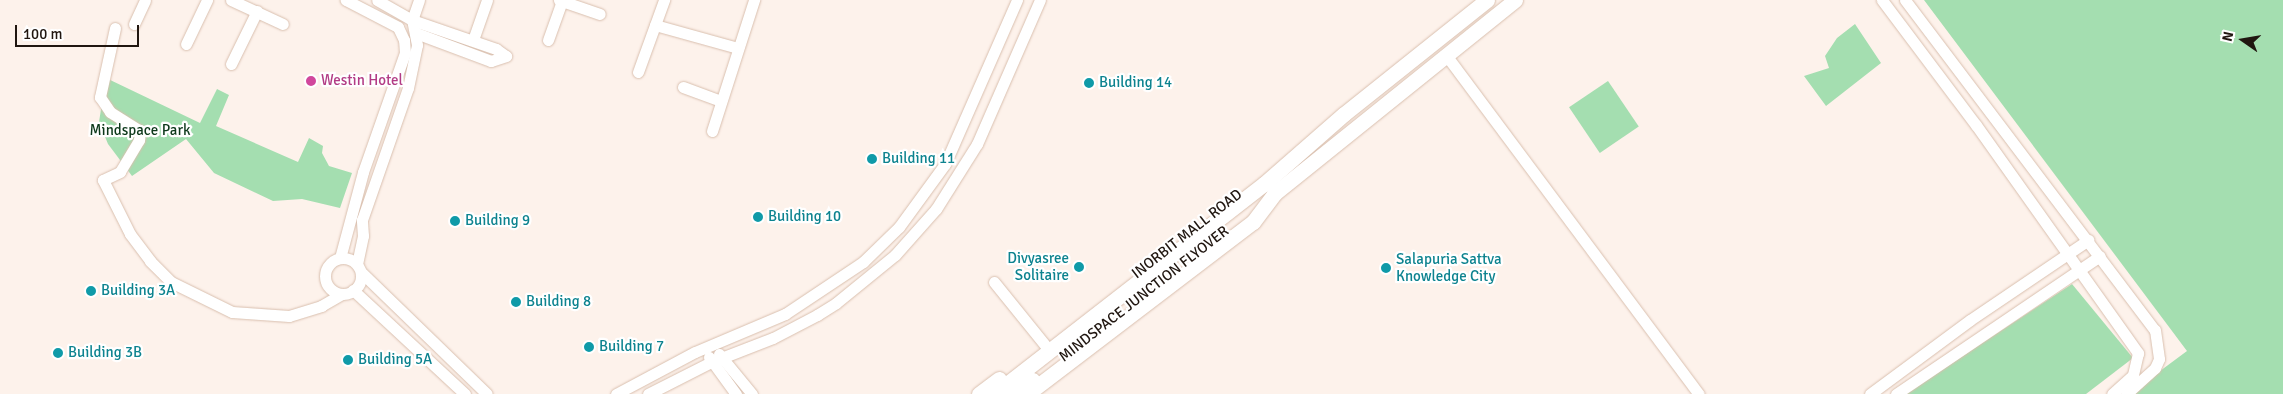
<!DOCTYPE html>
<style>
body{margin:0}
#map{position:relative;width:2283px;height:394px;overflow:hidden;background:#fdf2eb;font-family:Signika,sans-serif}
div>[style]{position:absolute}
[style*='--x']{left:calc(var(--x)*1px);top:calc(var(--y)*1px);width:calc(var(--w)*1px);rotate:calc(var(--a)*1deg)}
.green>*{inset:0;background:#a4deb0;transform-origin:0 0}
.roads{filter:drop-shadow(0 0 1px #d9bfae) drop-shadow(0 0 1px #d9bfae)}
.minor>*{height:11px;margin:-5.5px;padding:0 5.5px;transform-origin:5.5px;border-radius:5.5px;background:#fff}
.minor>.ring{margin:-5.5px;padding:0;box-sizing:content-box;background:none;border:11px solid #fff;border-radius:50%}
.major>*{height:15px;margin:-7.5px;padding:0 7.5px;transform-origin:7.5px;border-radius:7.5px;background:#fff}
.dots>*{width:14px;height:14px;translate:-50% -50%;box-sizing:border-box;border:2px solid #fff;border-radius:50%}
span{translate:-50% -50%;white-space:nowrap;text-align:center;line-height:1.15;-webkit-text-stroke:4.5px #fff;paint-order:stroke}
.hotel-label{font-size:15px;color:#b23c85}
.left{translate:0 -50%;text-align:left}
.culture-label{font-size:15px;color:#0d838f}
.right{translate:-100% -50%;text-align:right}
.park-label{font-size:15px;color:#0d391b}
.street-label{font-size:15px;color:#201610}
.north{position:absolute;left:2218px;top:15px;width:50px;height:50px;-webkit-text-stroke:4px #fff;paint-order:stroke;rotate:283deg;font-size:14px;font-weight:700;line-height:20px;text-align:center;color:#201610}
.north::after{content:'';display:block;margin:auto;width:18px;height:22px;background:#201610;clip-path:polygon(50% 0,100% 100%,50% 72%,0 100%)}
.scale{position:absolute;left:15px;top:25px;width:124px;height:22px;box-sizing:border-box;border:2px solid #201610;border-top:0;padding-left:6px;font-size:15px;line-height:18px;white-space:nowrap;color:#201610;-webkit-text-stroke:4px #fff;paint-order:stroke}
</style>
<div id="map">
<div class="green">
<i style="clip-path:polygon(1924px 0,2283px 0,2283px 394px,2129px 394px,2187px 351px)"></i>
<i style="clip-path:polygon(1855px 24px,1881px 63px,1826px 106px,1804px 76px,1829px 68px,1825px 56px,1837px 38px)"></i>
<i style="clip-path:polygon(106px 78px,200px 123px,217px 89px,229px 95px,216px 126px,298px 162px,309px 138px,323px 146px,322px 153px,329px 166px,352px 173px,340px 208px,302px 199px,273px 201px,214px 173px,186px 139px,132px 176px,108px 144px,99px 122px)"></i>
<i style="left:1608px;top:81px;width:55px;height:47px;rotate:56deg"></i>
<i style="clip-path:polygon(2072px 284px,2133px 358px,2086px 394px,1905px 394px)"></i>
</div>
<div class="roads">
<div class="minor">
<i style="--x:231;--y:0;--w:57;--a:24.8"></i>
<i style="--x:419;--y:0;--w:21;--a:109"></i>
<i style="--x:412;--y:20;--w:89;--a:19"></i>
<i style="--x:496;--y:49;--w:12;--a:35"></i>
<i style="--x:559;--y:0;--w:43;--a:18.9"></i>
<i style="--x:1882;--y:0;--w:156;--a:53.1"></i>
<i style="--x:1976;--y:125;--w:280;--a:54.6"></i>
<i style="--x:2138;--y:353;--w:23;--a:103"></i>
<i style="--x:2133;--y:375;--w:28;--a:138"></i>
<i style="--x:1905;--y:0;--w:414;--a:52.9"></i>
<i style="--x:2155;--y:330;--w:29;--a:82"></i>
<i style="--x:2159;--y:359;--w:10;--a:114"></i>
<i style="--x:2155;--y:368;--w:39;--a:138"></i>
<i style="--x:134;--y:24;--w:26;--a:-65"></i>
<i style="--x:655;--y:25;--w:86;--a:15.5"></i>
<i style="--x:115;--y:28;--w:71;--a:102.3"></i>
<i style="--x:100;--y:97;--w:18;--a:56"></i>
<i style="--x:110;--y:112;--w:36;--a:32"></i>
<i style="--x:140;--y:131;--w:9;--a:96"></i>
<i style="--x:139;--y:140;--w:37;--a:121"></i>
<i style="--x:120;--y:172;--w:19;--a:155"></i>
<i style="--x:103;--y:180;--w:60;--a:63.4"></i>
<i style="--x:130;--y:234;--w:34;--a:53"></i>
<i style="--x:150;--y:261;--w:30;--a:45"></i>
<i style="--x:171;--y:282;--w:68;--a:26.2"></i>
<i style="--x:232;--y:312;--w:57;--a:4"></i>
<i style="--x:289;--y:316;--w:34;--a:-17"></i>
<i style="--x:321;--y:306;--w:24;--a:-30"></i>
<i style="--x:416;--y:33;--w:80;--a:20.5"></i>
<i style="--x:491;--y:61;--w:16;--a:-18"></i>
<i style="--x:473;--y:40;--w:42;--a:-70.7"></i>
<i style="--x:548;--y:40;--w:41;--a:-70.3"></i>
<i style="--x:186;--y:44;--w:49;--a:-64.5"></i>
<i style="--x:1446;--y:55;--w:423;--a:53.3"></i>
<i style="--x:231;--y:64;--w:59;--a:-63.9"></i>
<i style="--x:638;--y:72;--w:77;--a:-70.1"></i>
<i style="--x:683;--y:87;--w:40;--a:20.2"></i>
<i style="--x:712;--y:131;--w:138;--a:-72.2"></i>
<i style="--x:340;--y:258;--w:89;--a:-75"></i>
<i style="--x:363;--y:172;--w:126;--a:-70.6"></i>
<i style="--x:405;--y:53;--w:13;--a:-94"></i>
<i style="--x:404;--y:40;--w:14;--a:-115"></i>
<i style="--x:398;--y:27;--w:59;--a:-152.6"></i>
<i class="ring" style="left:325px;top:258px;width:25px;height:25px"></i>
<i style="--x:357;--y:264;--w:29;--a:-78"></i>
<i style="--x:363;--y:236;--w:16;--a:-94"></i>
<i style="--x:362;--y:220;--w:140;--a:-70.8"></i>
<i style="--x:408;--y:88;--w:44;--a:-78.2"></i>
<i style="--x:417;--y:45;--w:25;--a:-101"></i>
<i style="--x:412;--y:20;--w:40;--a:-150.3"></i>
<i style="--x:361;--y:272;--w:175;--a:44.1"></i>
<i style="--x:994;--y:282;--w:81;--a:51"></i>
<i style="--x:353;--y:290;--w:153;--a:42.9"></i>
<i style="--x:719;--y:354;--w:52;--a:50.5"></i>
<i style="--x:709;--y:357;--w:46;--a:53.9"></i>
<i style="--x:616;--y:394;--w:89;--a:-28"></i>
<i style="--x:695;--y:352;--w:98;--a:-22.9"></i>
<i style="--x:785;--y:314;--w:94;--a:-33.7"></i>
<i style="--x:863;--y:262;--w:50;--a:-44.2"></i>
<i style="--x:899;--y:227;--w:78;--a:-53.9"></i>
<i style="--x:945;--y:164;--w:179;--a:-66.3"></i>
<i style="--x:648;--y:394;--w:71;--a:-26.9"></i>
<i style="--x:711;--y:362;--w:66;--a:-21.2"></i>
<i style="--x:773;--y:338;--w:50;--a:-27.6"></i>
<i style="--x:817;--y:315;--w:22;--a:-32"></i>
<i style="--x:836;--y:303;--w:76;--a:-39.1"></i>
<i style="--x:895;--y:255;--w:62;--a:-48.3"></i>
<i style="--x:936;--y:209;--w:77;--a:-57.8"></i>
<i style="--x:977;--y:144;--w:157;--a:-66.4"></i>
<i style="--x:1870;--y:394;--w:124;--a:-36.5"></i>
<i style="--x:1970;--y:320;--w:143;--a:-34.1"></i>
<i style="--x:1896;--y:394;--w:246;--a:-34.1"></i>
</div>
<div class="major">
<i style="--x:979;--y:394;--w:25;--a:-37"></i>
<i style="--x:994;--y:394;--w:342;--a:-37.9"></i>
<i style="--x:1264;--y:184;--w:106;--a:-41.2"></i>
<i style="--x:1344;--y:114;--w:183;--a:-38.6"></i>
<i style="--x:1013;--y:394;--w:24;--a:-36"></i>
<i style="--x:1027;--y:394;--w:284;--a:-37.3"></i>
<i style="--x:1253;--y:222;--w:36;--a:-53"></i>
<i style="--x:1275;--y:193;--w:308;--a:-38.8"></i>
</div>
</div>
<div class="dots">
<i style="left:311px;top:81px;background:#d1479c"></i>
<i style="left:1089px;top:83px;background:#0f9aa8"></i>
<i style="left:872px;top:159px;background:#0f9aa8"></i>
<i style="left:758px;top:217px;background:#0f9aa8"></i>
<i style="left:455px;top:221px;background:#0f9aa8"></i>
<i style="left:1079px;top:267px;background:#0f9aa8"></i>
<i style="left:1386px;top:268px;background:#0f9aa8"></i>
<i style="left:91px;top:291px;background:#0f9aa8"></i>
<i style="left:516px;top:302px;background:#0f9aa8"></i>
<i style="left:589px;top:347px;background:#0f9aa8"></i>
<i style="left:58px;top:353px;background:#0f9aa8"></i>
<i style="left:348px;top:360px;background:#0f9aa8"></i>
</div>
<div class="hotel-label">
<span class="left" style="left:321px;top:81px">Westin Hotel</span>
</div>
<div class="culture-label">
<span class="left" style="left:1099px;top:83px">Building 14</span>
<span class="left" style="left:882px;top:159px">Building 11</span>
<span class="left" style="left:768px;top:217px">Building 10</span>
<span class="left" style="left:465px;top:221px">Building 9</span>
<span class="right" style="left:1069px;top:267px">Divyasree<br>Solitaire</span>
<span class="left" style="left:1396px;top:268px">Salapuria Sattva<br>Knowledge City</span>
<span class="left" style="left:101px;top:291px">Building 3A</span>
<span class="left" style="left:526px;top:302px">Building 8</span>
<span class="left" style="left:599px;top:347px">Building 7</span>
<span class="left" style="left:68px;top:353px">Building 3B</span>
<span class="left" style="left:358px;top:360px">Building 5A</span>
</div>
<div class="park-label">
<span style="left:140px;top:131px">Mindspace Park</span>
</div>
<div class="street-label">
<span style="left:1187px;top:234px;rotate:-38deg">INORBIT MALL ROAD</span>
<span style="left:1144px;top:294px;rotate:-38deg">MINDSPACE JUNCTION FLYOVER</span>
</div>
<div class="north">N</div>
<div class="scale">100 m</div>
</div>
